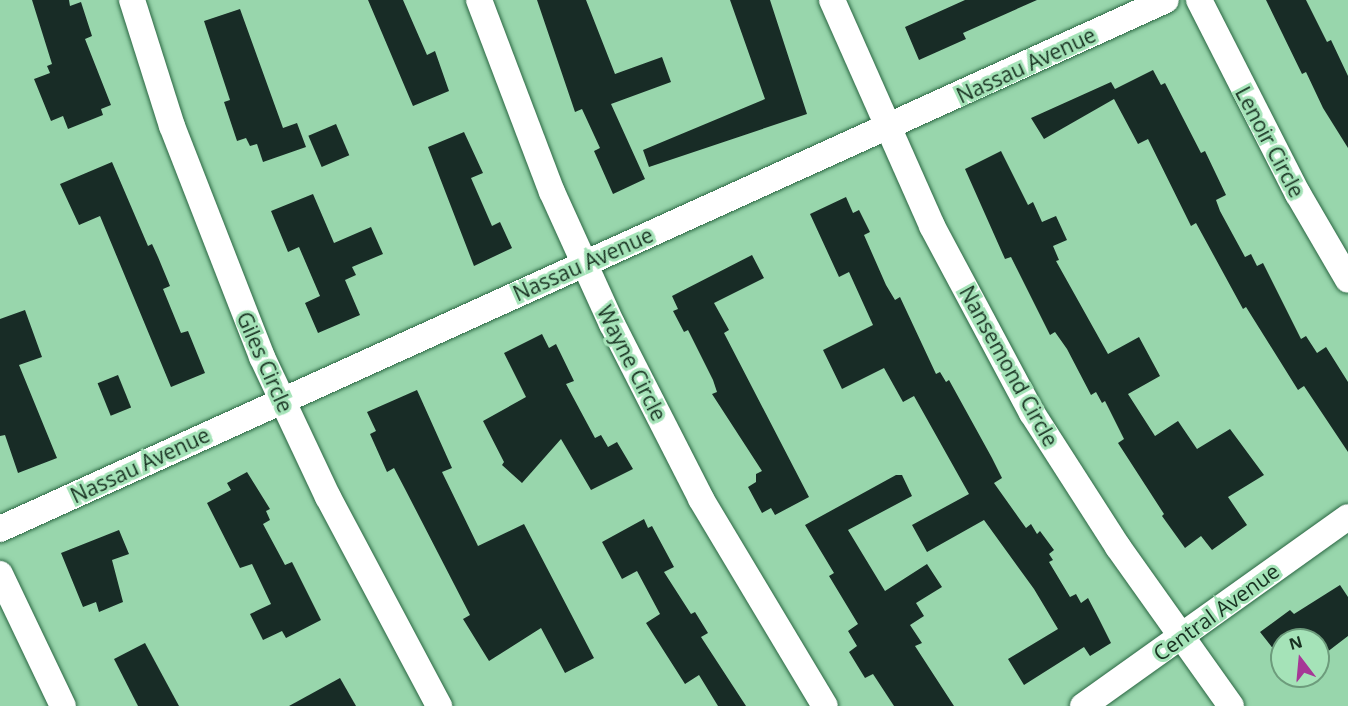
<!DOCTYPE html>
<style>
body{margin:0}
#map{position:relative;width:1348px;height:706px;overflow:hidden;background:#98d6ac;font-family:"Open Sans",sans-serif}
div>[style]{position:absolute}
[style*='--x']{left:calc(var(--x)*1px);top:calc(var(--y)*1px);width:calc(var(--w)*1px);rotate:calc(var(--a)*1deg)}
.building>*{inset:0;background:#182c26;transform-origin:0 0}
.roads{filter:drop-shadow(0 0 2px #2a6642) drop-shadow(0 0 2px #2a6642)}
.minor>*{height:26px;margin:-13px;padding:0 13px;transform-origin:13px;border-radius:13px;background:#fff}
span{translate:-50% -50%;white-space:nowrap;text-align:center;line-height:1.15;-webkit-text-stroke:6px #a5e3b8;paint-order:stroke}
.street-label{font-size:21px;color:#183121}
.north{position:absolute;left:1270px;top:628px;width:60px;height:60px;box-sizing:border-box;background:#a5e3b8;border:2px solid #6d9c7c;border-radius:50%;rotate:344deg;font-size:16px;font-weight:700;line-height:24px;text-align:center;color:#183121}
.north::after{content:'';display:block;margin:auto;width:21px;height:27px;background:#a63896;clip-path:polygon(50% 0,100% 100%,50% 72%,0 100%)}
</style>
<div id="map">
<div class="building">
<i style="clip-path:polygon(32px 0,69px 0,70px 6px,81px 2px,92px 36px,85px 39px,111px 105px,101px 109px,103px 115px,68px 129px,63px 116px,51px 121px,34px 79px,50px 73px,47px 66px,52px 64px)"></i>
<i style="clip-path:polygon(368px 0,403px 0,427px 55px,435px 51px,449px 91px,413px 106px)"></i>
<i style="clip-path:polygon(537px 0,586px 0,615px 74px,662px 57px,671px 82px,611px 104px,645px 179px,613px 194px,594px 151px,600px 148px,582px 109px,575px 112px)"></i>
<i style="clip-path:polygon(730px 0,770px 0,807px 114px,649px 167px,643px 150px,765px 99px)"></i>
<i style="clip-path:polygon(965px 0,1037px 0,963px 33px,966px 39px,919px 60px,905px 27px)"></i>
<i style="clip-path:polygon(1266px 0,1306px 0,1327px 42px,1331px 40px,1348px 76px,1348px 148px,1323px 108px,1306px 72px,1302px 74px)"></i>
<i style="clip-path:polygon(240px 9px,283px 128px,297px 123px,306px 147px,263px 162px,257px 144px,250px 146px,246px 138px,237px 141px,224px 102px,230px 100px,204px 21px)"></i>
<i style="clip-path:polygon(1153px 70px,1161px 85px,1165px 83px,1201px 153px,1205px 151px,1226px 195px,1216px 200px,1220px 211px,1245px 257px,1251px 254px,1257px 266px,1263px 263px,1301px 339px,1306px 336px,1317px 353px,1326px 347px,1348px 382px,1348px 452px,1304px 386px,1298px 390px,1246px 307px,1243px 309px,1196px 223px,1191px 226px,1148px 139px,1138px 144px,1114px 99px,1044px 139px,1031px 118px,1111px 82px,1115px 89px)"></i>
<i style="left:336px;top:124px;width:34px;height:30px;rotate:67deg"></i>
<i style="clip-path:polygon(464px 132px,483px 173px,471px 178px,492px 226px,500px 222px,512px 248px,474px 266px,428px 147px)"></i>
<i style="clip-path:polygon(1001px 151px,1028px 205px,1033px 202px,1042px 222px,1056px 216px,1067px 240px,1053px 246px,1059px 260px,1056px 261px,1108px 354px,1139px 337px,1160px 376px,1128px 394px,1155px 436px,1178px 421px,1197px 449px,1230px 429px,1264px 475px,1228px 497px,1247px 525px,1212px 550px,1201px 536px,1185px 548px,1162px 516px,1164px 514px,1118px 443px,1124px 439px,1105px 401px,1102px 403px,1096px 392px,1091px 395px,1067px 349px,1055px 332px,1050px 335px,1011px 257px,1005px 259px,965px 169px)"></i>
<i style="clip-path:polygon(112px 162px,148px 246px,152px 244px,158px 257px,170px 286px,163px 289px,181px 333px,188px 331px,205px 373px,171px 387px,100px 216px,79px 225px,60px 184px)"></i>
<i style="clip-path:polygon(313px 194px,334px 243px,371px 227px,383px 254px,352px 267px,356px 275px,345px 280px,360px 315px,318px 333px,305px 303px,320px 296px,299px 247px,288px 252px,271px 211px)"></i>
<i style="clip-path:polygon(846px 197px,853px 213px,859px 210px,870px 232px,864px 235px,886px 285px,895px 300px,900px 297px,936px 374px,940px 372px,946px 382px,949px 380px,992px 458px,1002px 478px,994px 483px,1026px 528px,1031px 524px,1037px 534px,1040px 531px,1054px 550px,1049px 554px,1053px 560px,1049px 562px,1070px 597px,1076px 594px,1081px 603px,1088px 598px,1099px 619px,1111px 643px,1090px 656px,1084px 647px,1024px 685px,1008px 659px,1058px 629px,1034px 589px,984px 520px,927px 552px,912px 525px,969px 494px,914px 396px,903px 402px,884px 368px,842px 389px,823px 350px,873px 325px,849px 272px,839px 277px,810px 214px)"></i>
<i style="clip-path:polygon(752px 255px,764px 278px,714px 303px,729px 330px,724px 333px,809px 497px,775px 515px,771px 508px,762px 513px,748px 487px,756px 482px,756px 474px,762px 471px,712px 394px,717px 392px,713px 380px,688px 330px,684px 332px,673px 311px,678px 309px,672px 296px)"></i>
<i style="clip-path:polygon(25px 310px,42px 357px,19px 365px,57px 458px,18px 473px,5px 435px,0 436px,0 319px)"></i>
<i style="clip-path:polygon(542px 334px,549px 348px,556px 344px,574px 381px,566px 384px,595px 438px,601px 435px,608px 447px,617px 442px,633px 469px,591px 490px,561px 439px,522px 483px,502px 465px,504px 462px,483px 421px,526px 397px,504px 353px)"></i>
<i style="left:118px;top:375px;width:35px;height:22px;rotate:68deg"></i>
<i style="clip-path:polygon(417px 390px,452px 468px,442px 472px,478px 546px,524px 524px,594px 658px,565px 673px,541px 628px,489px 661px,463px 619px,470px 615px,405px 489px,394px 468px,387px 472px,370px 434px,376px 431px,367px 412px)"></i>
<i style="clip-path:polygon(247px 472px,270px 509px,266px 511px,270px 520px,263px 524px,285px 565px,292px 562px,321px 620px,286px 638px,282px 631px,263px 640px,250px 614px,271px 604px,252px 564px,240px 568px,207px 503px,231px 490px,227px 483px)"></i>
<i style="clip-path:polygon(896px 475px,902px 475px,912px 496px,848px 530px,885px 591px,927px 564px,942px 587px,916px 603px,924px 616px,910px 625px,922px 643px,915px 646px,954px 706px,894px 706px,873px 674px,865px 678px,849px 652px,857px 646px,848px 631px,858px 624px,829px 576px,834px 573px,805px 525px)"></i>
<i style="clip-path:polygon(644px 519px,648px 528px,652px 526px,674px 567px,664px 572px,691px 614px,695px 612px,708px 633px,701px 637px,746px 706px,718px 706px,699px 675px,685px 684px,646px 623px,660px 614px,637px 571px,622px 579px,602px 542px)"></i>
<i style="clip-path:polygon(119px 530px,129px 554px,112px 560px,123px 602px,99px 612px,96px 602px,83px 607px,61px 553px)"></i>
<i style="clip-path:polygon(1340px 585px,1348px 597px,1348px 636px,1318px 659px,1318px 640px,1282px 640px,1282px 660px,1260px 632px,1290px 610px,1294px 614px)"></i>
<i style="clip-path:polygon(145px 643px,179px 706px,138px 706px,114px 659px)"></i>
<i style="clip-path:polygon(340px 678px,356px 706px,289px 706px)"></i>
</div>
<div class="roads">
<div class="minor">
<i style="--x:132;--y:0;--w:132;--a:72.4"></i>
<i style="--x:172;--y:126;--w:248;--a:68.7"></i>
<i style="--x:262;--y:357;--w:155;--a:64.8"></i>
<i style="--x:328;--y:497;--w:237;--a:62"></i>
<i style="--x:479;--y:0;--w:205;--a:69.2"></i>
<i style="--x:552;--y:192;--w:145;--a:65.6"></i>
<i style="--x:612;--y:324;--w:196;--a:63"></i>
<i style="--x:701;--y:499;--w:241;--a:59.1"></i>
<i style="--x:832;--y:0;--w:247;--a:66.1"></i>
<i style="--x:932;--y:226;--w:212;--a:61.9"></i>
<i style="--x:1032;--y:413;--w:159;--a:57.3"></i>
<i style="--x:1118;--y:547;--w:195;--a:54.6"></i>
<i style="--x:1199;--y:0;--w:218;--a:63"></i>
<i style="--x:1298;--y:194;--w:99;--a:59.8"></i>
<i style="--x:0;--y:529;--w:1280;--a:-24.4"></i>
<i style="--x:0;--y:574;--w:146;--a:64.5"></i>
<i style="--x:1083;--y:706;--w:325;--a:-35.5"></i>
</div>
</div>
<div class="street-label">
<span style="left:1026px;top:65px;rotate:-25deg">Nassau Avenue</span>
<span style="left:1270px;top:142px;rotate:62deg">Lenoir Circle</span>
<span style="left:583px;top:264px;rotate:-24deg">Nassau Avenue</span>
<span style="left:265px;top:362px;rotate:66deg">Giles Circle</span>
<span style="left:632px;top:363px;rotate:63deg">Wayne Circle</span>
<span style="left:1009px;top:366px;rotate:61deg">Nansemond Circle</span>
<span style="left:140px;top:465px;rotate:-25deg">Nassau Avenue</span>
<span style="left:1216px;top:612px;rotate:-36deg">Central Avenue</span>
</div>
<div class="north">N</div>
</div>
